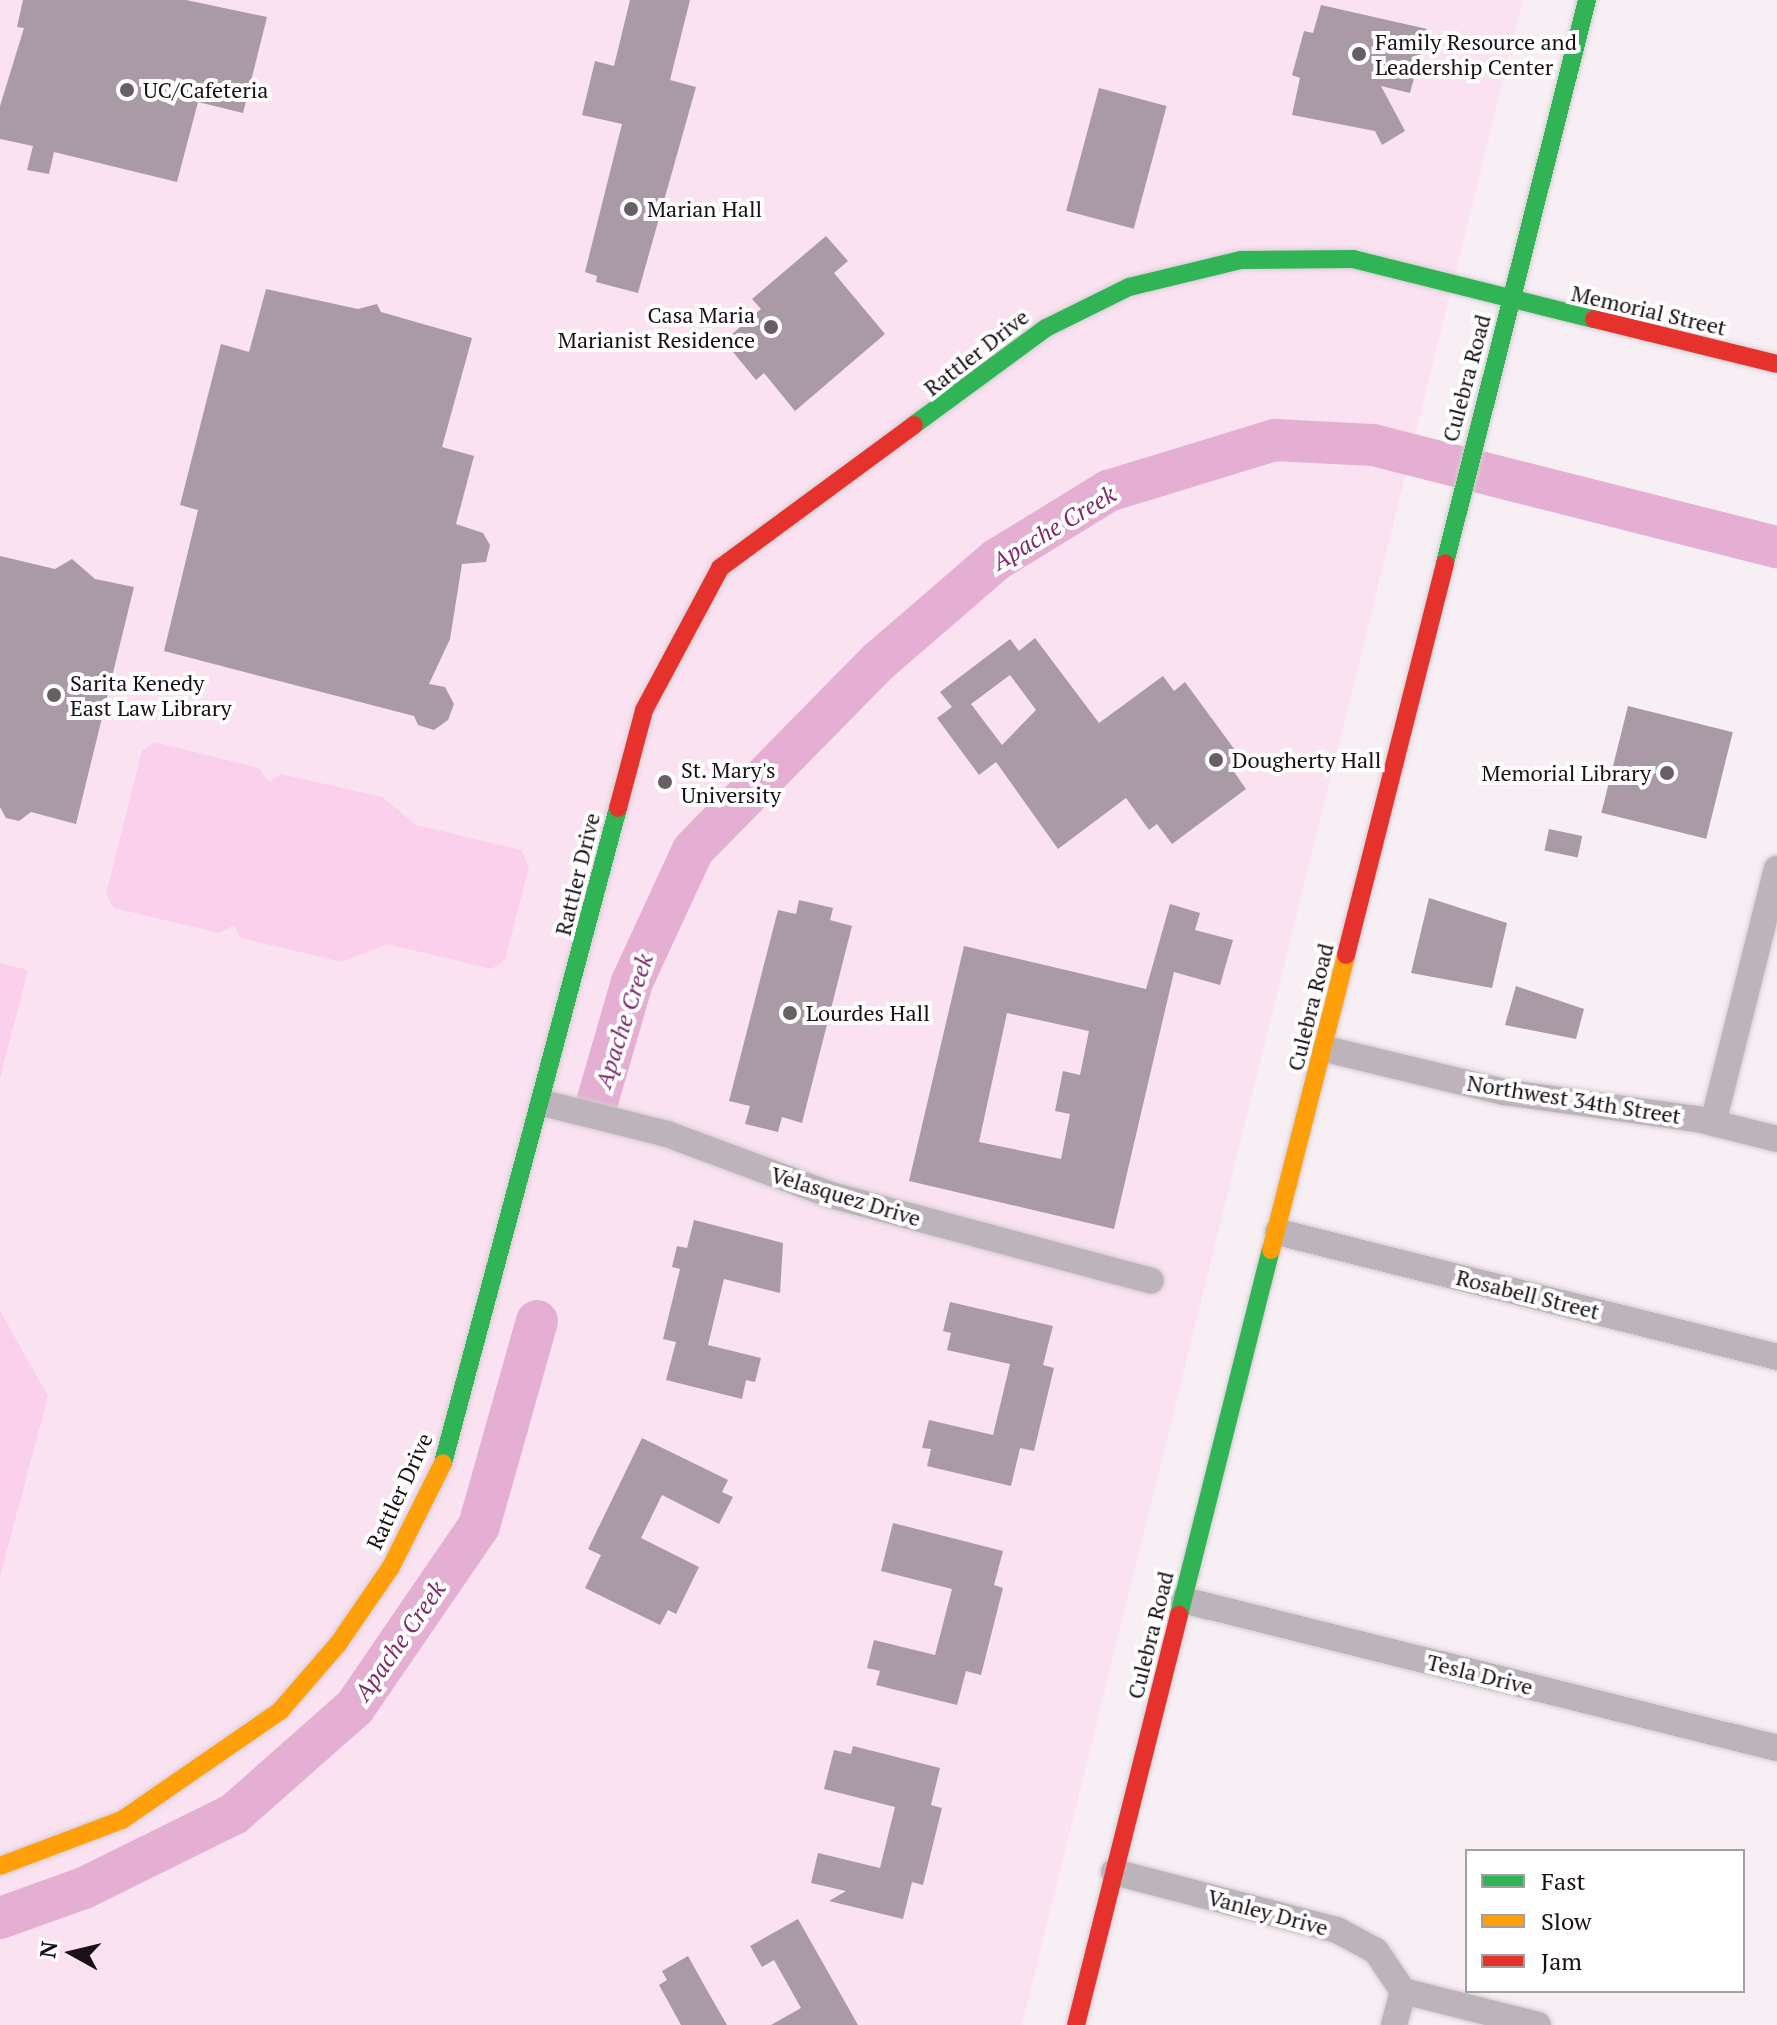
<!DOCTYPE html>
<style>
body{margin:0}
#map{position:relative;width:1777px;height:2025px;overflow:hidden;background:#f8eff5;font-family:"PT Serif",serif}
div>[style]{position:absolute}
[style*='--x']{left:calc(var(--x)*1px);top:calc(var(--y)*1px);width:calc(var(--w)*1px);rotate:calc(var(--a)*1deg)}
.built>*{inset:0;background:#fae2f1}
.green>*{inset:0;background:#fad0ec}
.river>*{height:42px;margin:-21px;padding:0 21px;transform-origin:21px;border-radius:21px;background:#e4afd2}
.building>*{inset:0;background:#aa9aa5;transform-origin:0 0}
.roads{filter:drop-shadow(0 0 2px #d4ccd1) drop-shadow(0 0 2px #d4ccd1)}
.street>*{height:26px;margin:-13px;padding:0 13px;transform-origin:13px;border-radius:13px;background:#bdb3ba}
.fast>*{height:18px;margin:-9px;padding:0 9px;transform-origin:9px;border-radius:9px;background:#30b455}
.slow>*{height:18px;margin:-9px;padding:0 9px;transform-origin:9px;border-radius:9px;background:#ff9f0a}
.jam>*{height:18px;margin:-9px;padding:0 9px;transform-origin:9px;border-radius:9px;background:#e5322d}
.dots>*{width:22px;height:22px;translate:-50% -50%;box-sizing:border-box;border:4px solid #fff;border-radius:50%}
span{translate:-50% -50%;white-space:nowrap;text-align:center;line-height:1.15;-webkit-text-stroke:8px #fff;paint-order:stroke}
.poi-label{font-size:22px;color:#1a1117}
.left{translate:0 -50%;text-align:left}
.right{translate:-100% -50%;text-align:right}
.street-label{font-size:22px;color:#1a1117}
.water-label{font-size:24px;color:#802c69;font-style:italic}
.legend{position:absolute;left:1465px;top:1849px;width:280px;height:144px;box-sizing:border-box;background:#fff;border:2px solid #a3a0a2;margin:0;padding:10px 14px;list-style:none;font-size:24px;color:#1a1117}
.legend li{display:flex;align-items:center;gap:16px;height:40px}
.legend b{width:40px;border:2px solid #a3a0a2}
.north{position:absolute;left:32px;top:1913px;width:80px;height:80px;-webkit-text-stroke:6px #fff;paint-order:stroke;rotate:278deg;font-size:22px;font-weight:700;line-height:32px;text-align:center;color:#1a1117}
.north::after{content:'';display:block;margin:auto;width:28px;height:36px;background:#1a1117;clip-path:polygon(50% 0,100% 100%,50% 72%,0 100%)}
</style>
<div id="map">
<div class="built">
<i style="clip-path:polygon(0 0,1523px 0,1022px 2025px,0 2025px)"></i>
</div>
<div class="green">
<i style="clip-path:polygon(154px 742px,259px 768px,269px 782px,281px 774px,382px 797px,416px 825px,521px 850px,529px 867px,505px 959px,492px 969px,387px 944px,342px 962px,241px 938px,234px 925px,219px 933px,114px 908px,106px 894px,142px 751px)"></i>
<i style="clip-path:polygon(0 963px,28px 970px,0 1078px)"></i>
<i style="clip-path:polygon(0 1311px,48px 1396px,0 1576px)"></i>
</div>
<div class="river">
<i style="--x:598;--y:1099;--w:122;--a:-73.8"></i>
<i style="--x:632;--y:982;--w:145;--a:-65.2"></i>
<i style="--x:693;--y:850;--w:265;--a:-45.5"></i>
<i style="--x:879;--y:661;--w:155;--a:-40.8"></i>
<i style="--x:996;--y:560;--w:132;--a:-31.6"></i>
<i style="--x:1108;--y:491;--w:175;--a:-17"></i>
<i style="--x:1275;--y:440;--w:98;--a:2.9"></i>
<i style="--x:1373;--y:445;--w:417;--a:14.2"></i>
<i style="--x:0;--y:1918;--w:89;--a:-19.7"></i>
<i style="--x:84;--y:1888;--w:167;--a:-26.3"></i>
<i style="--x:234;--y:1814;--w:162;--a:-41.5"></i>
<i style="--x:355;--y:1707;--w:219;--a:-55.6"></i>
<i style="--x:479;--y:1526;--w:213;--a:-74.2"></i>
</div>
<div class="building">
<i style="clip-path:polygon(23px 0,186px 0,267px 17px,243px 113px,198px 102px,177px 182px,54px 152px,49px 174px,27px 170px,33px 146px,0 139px,0 106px,24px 28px,17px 27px)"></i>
<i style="clip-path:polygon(630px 0,690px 0,670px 80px,696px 87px,638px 293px,596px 282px,597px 276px,585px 272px,622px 124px,582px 115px,595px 61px,614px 66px)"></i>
<i style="clip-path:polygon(1321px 5px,1427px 29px,1410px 93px,1381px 86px,1405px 131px,1382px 145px,1375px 131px,1292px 115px,1300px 78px,1292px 75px,1304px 31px,1313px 33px)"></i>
<i style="left:1099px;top:88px;width:70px;height:127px;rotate:15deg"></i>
<i style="clip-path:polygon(826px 236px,848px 261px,834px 273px,885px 334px,795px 411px,764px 373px,756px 380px,724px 341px,761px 309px,752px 299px)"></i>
<i style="clip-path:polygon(266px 289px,358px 309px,377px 304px,381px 312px,472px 338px,442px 447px,474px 456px,456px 524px,483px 533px,490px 545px,486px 562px,462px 564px,450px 639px,429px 684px,445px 687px,454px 704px,448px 720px,434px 730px,418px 725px,414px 716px,164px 651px,198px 510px,180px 505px,221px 344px,249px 352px)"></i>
<i style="clip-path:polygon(0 556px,55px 569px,72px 559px,95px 579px,134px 587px,76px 824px,31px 812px,19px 821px,6px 818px,0 807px)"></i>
<i style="clip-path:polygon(evenodd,1035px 638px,1099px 723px,1163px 676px,1174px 691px,1185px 682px,1243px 761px,1232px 769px,1246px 789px,1172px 844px,1157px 824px,1149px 830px,1126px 798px,1058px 849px,996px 762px,979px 775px,937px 718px,952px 707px,940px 692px,1010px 639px,1019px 651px,1035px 638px,1010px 675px,1036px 710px,1002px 745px,971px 704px,1010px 675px)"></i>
<i style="left:1628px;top:706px;width:108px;height:110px;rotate:14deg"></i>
<i style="left:1549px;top:829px;width:34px;height:22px;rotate:12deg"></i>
<i style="clip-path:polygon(1429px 898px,1507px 923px,1492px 988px,1411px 973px)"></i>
<i style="clip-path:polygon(799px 900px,833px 908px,830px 920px,852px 926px,802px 1123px,782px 1117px,778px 1132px,745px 1124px,750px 1106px,729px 1101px,778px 910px,796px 914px)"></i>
<i style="clip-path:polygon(evenodd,1170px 904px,1200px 913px,1195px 930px,1233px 940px,1220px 985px,1174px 972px,1114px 1229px,909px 1181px,964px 946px,1146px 989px,1170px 904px,1007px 1013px,1089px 1031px,1080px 1075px,1063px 1071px,1055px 1111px,1070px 1114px,1061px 1159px,979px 1142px,1007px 1013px)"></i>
<i style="clip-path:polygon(1516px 986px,1584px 1009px,1576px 1039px,1505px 1025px)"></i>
<i style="clip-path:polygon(694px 1220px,783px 1243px,780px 1293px,724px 1279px,708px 1345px,761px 1358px,755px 1382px,746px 1380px,742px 1399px,666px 1380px,676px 1342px,663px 1339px,680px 1269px,672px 1267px,677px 1246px,687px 1248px)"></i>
<i style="clip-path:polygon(950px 1302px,1053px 1326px,1043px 1365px,1054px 1368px,1034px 1451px,1020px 1448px,1011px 1486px,927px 1466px,931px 1449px,922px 1448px,929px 1420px,993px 1435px,1010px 1364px,947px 1350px,951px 1333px,943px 1331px)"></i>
<i style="clip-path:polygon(642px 1438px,728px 1480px,722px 1492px,733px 1497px,719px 1524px,662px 1495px,641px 1538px,699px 1567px,676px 1614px,668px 1610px,660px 1625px,585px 1588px,601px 1555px,588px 1549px)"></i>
<i style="clip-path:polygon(893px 1523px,1003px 1551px,994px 1585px,1003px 1588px,981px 1675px,966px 1671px,957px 1705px,876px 1685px,880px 1671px,867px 1668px,874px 1640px,935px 1655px,952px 1589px,881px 1571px)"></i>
<i style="clip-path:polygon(853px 1746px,940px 1768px,931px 1805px,942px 1808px,923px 1885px,912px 1882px,903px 1919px,829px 1901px,846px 1891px,811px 1883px,818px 1853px,880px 1868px,895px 1807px,824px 1789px,834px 1750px,851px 1754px)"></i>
<i style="clip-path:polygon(798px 1919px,858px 2025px,771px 2025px,801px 2008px,774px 1960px,762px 1967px,750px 1946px)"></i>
<i style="clip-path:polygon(688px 1956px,708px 1992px,727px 2025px,681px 2025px,659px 1985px,667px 1980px,662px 1971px)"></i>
</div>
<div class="roads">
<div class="street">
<i style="--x:1325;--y:1049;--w:184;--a:13.5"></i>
<i style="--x:1504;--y:1092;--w:195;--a:8"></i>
<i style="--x:1697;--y:1119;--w:82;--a:14"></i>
<i style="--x:543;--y:1103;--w:128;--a:14"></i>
<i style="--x:667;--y:1134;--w:175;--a:20.4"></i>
<i style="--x:831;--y:1195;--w:331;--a:15"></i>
<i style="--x:1713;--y:1123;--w:262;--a:-75.9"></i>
<i style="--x:1278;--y:1232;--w:514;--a:14.06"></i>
<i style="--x:1183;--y:1600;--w:612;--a:13.99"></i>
<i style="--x:1114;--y:1872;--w:230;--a:14.6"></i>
<i style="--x:1337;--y:1930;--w:44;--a:28.3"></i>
<i style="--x:1376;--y:1951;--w:48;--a:56"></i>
<i style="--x:1403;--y:1991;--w:139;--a:14.1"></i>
<i style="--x:1394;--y:2025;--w:35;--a:-75"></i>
</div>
<div class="fast">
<i style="--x:914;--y:425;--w:164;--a:-36.3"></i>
<i style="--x:1046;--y:328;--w:93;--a:-26.3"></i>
<i style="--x:1129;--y:287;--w:115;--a:-13.6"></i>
<i style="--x:1241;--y:260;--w:112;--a:-0.5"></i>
<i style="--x:1353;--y:259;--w:248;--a:14"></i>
<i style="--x:1445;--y:563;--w:581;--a:-75.84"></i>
<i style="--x:443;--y:1463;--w:678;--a:-75.04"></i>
<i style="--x:1179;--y:1615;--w:376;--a:-75.9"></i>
</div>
<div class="slow">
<i style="--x:1271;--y:1250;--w:304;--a:-75.7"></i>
<i style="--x:0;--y:1866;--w:130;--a:-20.7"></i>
<i style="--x:122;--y:1820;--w:192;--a:-34.6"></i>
<i style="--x:280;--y:1711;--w:89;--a:-49.1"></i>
<i style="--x:338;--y:1644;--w:93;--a:-55.5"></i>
<i style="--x:391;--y:1567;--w:116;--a:-63.4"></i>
</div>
<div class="jam">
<i style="--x:1594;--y:319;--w:188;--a:13.8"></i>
<i style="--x:618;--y:808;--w:101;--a:-75.1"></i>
<i style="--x:644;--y:710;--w:161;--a:-61.8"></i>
<i style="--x:720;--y:568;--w:241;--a:-36.4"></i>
<i style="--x:1346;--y:955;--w:404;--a:-75.8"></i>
<i style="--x:1076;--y:2025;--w:423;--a:-75.9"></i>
</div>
</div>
<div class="dots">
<i style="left:1359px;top:54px;background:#685f65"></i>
<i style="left:127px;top:90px;background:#685f65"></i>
<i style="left:631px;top:209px;background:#685f65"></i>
<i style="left:771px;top:327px;background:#685f65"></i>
<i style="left:54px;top:695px;background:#685f65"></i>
<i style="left:1216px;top:760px;background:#685f65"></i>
<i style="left:1667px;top:773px;background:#685f65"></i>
<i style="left:665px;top:782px;background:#685f65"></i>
<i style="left:790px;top:1013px;background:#685f65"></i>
</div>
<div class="poi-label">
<span class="left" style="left:1375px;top:54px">Family Resource and<br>Leadership Center</span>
<span class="left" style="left:143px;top:90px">UC/Cafeteria</span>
<span class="left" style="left:647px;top:209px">Marian Hall</span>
<span class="right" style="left:755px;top:327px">Casa Maria<br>Marianist Residence</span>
<span class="left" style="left:70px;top:695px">Sarita Kenedy<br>East Law Library</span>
<span class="left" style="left:1232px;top:760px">Dougherty Hall</span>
<span class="left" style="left:681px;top:782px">St. Mary's<br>University</span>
<span class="right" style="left:1651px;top:773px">Memorial Library</span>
<span class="left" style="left:806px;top:1013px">Lourdes Hall</span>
</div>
<div class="street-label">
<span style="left:1649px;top:310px;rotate:13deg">Memorial Street</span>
<span style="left:976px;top:352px;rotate:-38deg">Rattler Drive</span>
<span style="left:1466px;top:378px;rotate:-75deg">Culebra Road</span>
<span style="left:577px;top:874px;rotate:-76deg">Rattler Drive</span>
<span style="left:1310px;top:1007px;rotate:-76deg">Culebra Road</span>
<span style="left:1574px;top:1099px;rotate:9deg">Northwest 34th Street</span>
<span style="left:846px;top:1196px;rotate:17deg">Velasquez Drive</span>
<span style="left:1528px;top:1294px;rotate:14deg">Rosabell Street</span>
<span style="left:399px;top:1491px;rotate:-65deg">Rattler Drive</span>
<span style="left:1150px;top:1635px;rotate:-76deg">Culebra Road</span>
<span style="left:1480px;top:1674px;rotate:14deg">Tesla Drive</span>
<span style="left:1268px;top:1912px;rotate:15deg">Vanley Drive</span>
</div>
<div class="water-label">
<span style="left:1054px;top:528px;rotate:-31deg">Apache Creek</span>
<span style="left:624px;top:1021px;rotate:-72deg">Apache Creek</span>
<span style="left:400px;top:1641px;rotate:-55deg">Apache Creek</span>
</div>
<ul class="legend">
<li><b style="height:10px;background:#30b455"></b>Fast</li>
<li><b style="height:10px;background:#ff9f0a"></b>Slow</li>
<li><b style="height:10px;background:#e5322d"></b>Jam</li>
</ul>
<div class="north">N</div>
</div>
